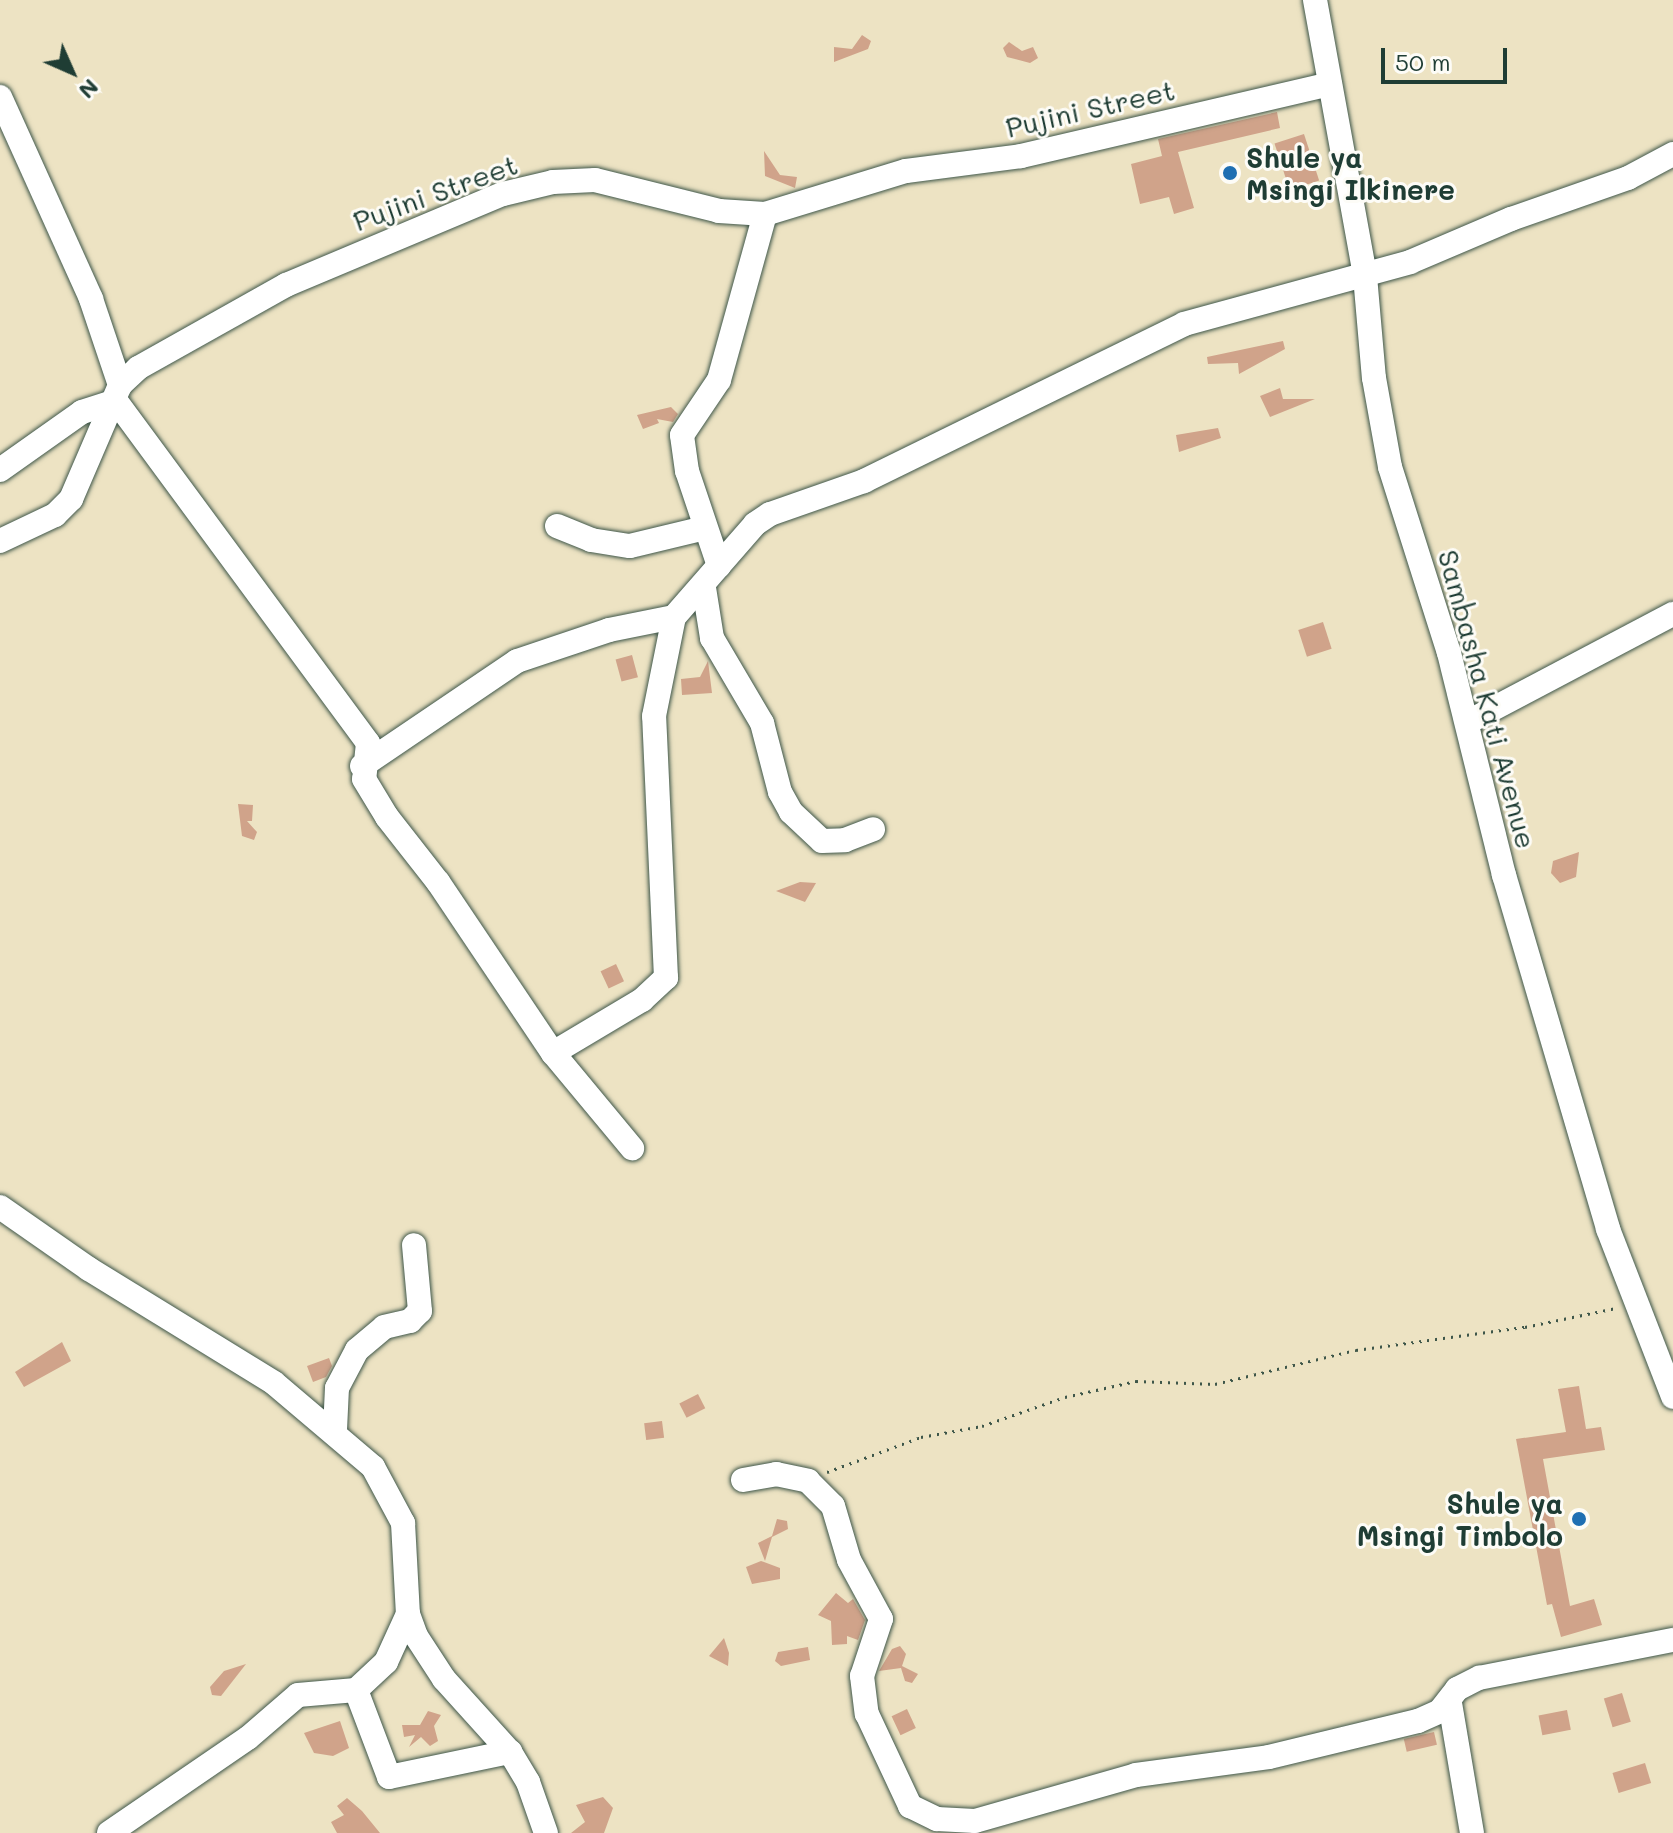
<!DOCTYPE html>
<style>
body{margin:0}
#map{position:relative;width:1673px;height:1833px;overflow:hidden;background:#ede3c3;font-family:Mali,sans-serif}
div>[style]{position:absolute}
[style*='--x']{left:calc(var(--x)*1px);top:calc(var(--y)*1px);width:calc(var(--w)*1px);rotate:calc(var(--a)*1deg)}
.building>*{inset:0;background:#d0a38a;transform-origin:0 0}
.path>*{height:3px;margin-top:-1.5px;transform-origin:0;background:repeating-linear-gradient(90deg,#3e5649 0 2px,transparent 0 8px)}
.roads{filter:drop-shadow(0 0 2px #3e5649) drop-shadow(0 0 2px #3e5649)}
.minor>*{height:24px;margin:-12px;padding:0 12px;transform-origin:12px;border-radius:12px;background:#fff}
.dots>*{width:22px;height:22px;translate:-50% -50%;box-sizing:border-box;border:4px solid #fdfcf7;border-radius:50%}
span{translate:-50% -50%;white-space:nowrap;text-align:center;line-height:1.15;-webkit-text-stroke:6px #fdfcf7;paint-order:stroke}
.street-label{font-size:28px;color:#1f3d34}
.poi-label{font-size:28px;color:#1f3d34;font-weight:700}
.left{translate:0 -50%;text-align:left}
.right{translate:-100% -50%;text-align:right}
.north{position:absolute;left:32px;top:32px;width:80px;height:80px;-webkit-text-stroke:6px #fdfcf7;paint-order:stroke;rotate:135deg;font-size:22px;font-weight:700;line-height:32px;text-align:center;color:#1f3d34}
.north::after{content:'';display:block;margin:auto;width:28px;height:36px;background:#1f3d34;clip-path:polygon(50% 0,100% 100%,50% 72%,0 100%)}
.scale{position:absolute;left:1381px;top:48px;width:126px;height:36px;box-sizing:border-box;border:4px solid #1f3d34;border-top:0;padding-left:10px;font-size:24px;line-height:28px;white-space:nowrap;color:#1f3d34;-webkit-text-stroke:6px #fdfcf7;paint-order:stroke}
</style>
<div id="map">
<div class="building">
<i style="clip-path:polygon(862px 35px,871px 41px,868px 49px,834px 62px,834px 47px,852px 49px)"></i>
<i style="clip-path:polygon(1009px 42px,1022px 51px,1033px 47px,1038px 58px,1030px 63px,1007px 57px,1003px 48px)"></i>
<i style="clip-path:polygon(1277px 112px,1280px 128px,1178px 152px,1194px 208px,1174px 214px,1169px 197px,1140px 204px,1131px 164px,1162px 156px,1158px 139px)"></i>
<i style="left:1304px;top:134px;width:49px;height:31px;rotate:72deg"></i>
<i style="clip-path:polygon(764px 151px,780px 175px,797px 177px,795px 188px,765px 176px)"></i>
<i style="clip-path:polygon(1283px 341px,1285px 349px,1239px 374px,1238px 363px,1208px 364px,1207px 357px)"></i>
<i style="clip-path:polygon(1280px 388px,1283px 399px,1315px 399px,1270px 417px,1260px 396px)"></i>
<i style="clip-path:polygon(671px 407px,678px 414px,673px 422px,657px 419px,659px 423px,643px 429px,637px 415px)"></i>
<i style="clip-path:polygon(1218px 428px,1221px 438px,1179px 452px,1176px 435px)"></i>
<i style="left:1323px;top:622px;width:28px;height:26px;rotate:72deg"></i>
<i style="left:632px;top:655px;width:23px;height:17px;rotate:75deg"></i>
<i style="clip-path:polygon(708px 661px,712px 693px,682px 695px,681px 679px,700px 677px)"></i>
<i style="clip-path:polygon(238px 804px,253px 805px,252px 821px,247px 821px,257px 832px,254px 840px,242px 836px)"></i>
<i style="clip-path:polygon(1579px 852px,1576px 877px,1560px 883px,1551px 873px,1553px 861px)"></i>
<i style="clip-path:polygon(800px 882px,816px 883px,805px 902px,776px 891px)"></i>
<i style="left:616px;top:964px;width:19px;height:17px;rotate:65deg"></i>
<i style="clip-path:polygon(62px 1342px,71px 1361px,24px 1387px,15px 1372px)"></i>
<i style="clip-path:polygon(329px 1358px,332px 1366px,326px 1377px,313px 1382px,307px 1366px)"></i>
<i style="clip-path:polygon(1579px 1386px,1586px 1429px,1601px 1427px,1605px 1450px,1543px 1459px,1570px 1606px,1594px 1599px,1602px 1625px,1561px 1637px,1552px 1604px,1547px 1605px,1516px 1439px,1566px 1432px,1558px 1389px)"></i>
<i style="left:698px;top:1394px;width:16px;height:21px;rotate:63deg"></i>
<i style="left:662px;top:1421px;width:17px;height:18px;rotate:83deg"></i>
<i style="clip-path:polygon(777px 1519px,787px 1521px,788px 1529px,772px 1537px,765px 1561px,758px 1543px,772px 1536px)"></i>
<i style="clip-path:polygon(761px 1561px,780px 1568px,780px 1579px,752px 1584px,746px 1567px)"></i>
<i style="clip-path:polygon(836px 1593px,848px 1603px,853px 1599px,865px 1620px,858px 1640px,847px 1636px,847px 1644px,832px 1645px,831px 1621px,818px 1615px)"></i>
<i style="clip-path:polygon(724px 1638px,729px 1653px,728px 1666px,709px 1656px)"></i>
<i style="clip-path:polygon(900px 1646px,906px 1654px,902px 1666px,918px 1674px,912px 1683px,905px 1681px,901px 1668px,879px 1671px,892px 1649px)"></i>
<i style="clip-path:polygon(808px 1647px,810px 1660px,781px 1666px,775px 1661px,778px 1652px)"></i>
<i style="clip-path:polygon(246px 1664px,221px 1696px,212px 1695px,210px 1687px,224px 1671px)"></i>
<i style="left:1622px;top:1693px;width:30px;height:19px;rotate:73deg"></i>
<i style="left:907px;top:1709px;width:21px;height:17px;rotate:65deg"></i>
<i style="left:1567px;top:1710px;width:20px;height:29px;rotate:79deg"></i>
<i style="clip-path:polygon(428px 1711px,441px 1715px,434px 1726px,438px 1741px,430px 1746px,421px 1737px,409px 1747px,415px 1735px,404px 1737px,402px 1725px,420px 1725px)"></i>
<i style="clip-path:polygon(340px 1721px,349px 1748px,333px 1756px,314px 1753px,304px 1733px)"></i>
<i style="left:1434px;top:1732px;width:13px;height:31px;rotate:77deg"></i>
<i style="left:1645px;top:1763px;width:21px;height:34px;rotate:73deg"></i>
<i style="clip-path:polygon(603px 1797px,613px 1808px,604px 1833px,571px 1833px,585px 1822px,576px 1805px)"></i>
<i style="clip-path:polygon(347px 1798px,362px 1811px,380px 1833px,337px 1833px,331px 1822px,344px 1815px,337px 1806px)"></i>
</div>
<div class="path">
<i style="--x:827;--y:1472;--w:100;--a:-20.4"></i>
<i style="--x:921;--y:1437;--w:62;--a:-10.2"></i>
<i style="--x:982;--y:1426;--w:88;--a:-19.3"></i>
<i style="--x:1065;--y:1397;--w:73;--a:-12.7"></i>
<i style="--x:1136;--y:1381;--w:79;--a:2.2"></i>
<i style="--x:1215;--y:1384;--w:145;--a:-13.6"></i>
<i style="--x:1356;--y:1350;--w:171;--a:-7.8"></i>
<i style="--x:1525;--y:1327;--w:93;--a:-11.8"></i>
</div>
<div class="roads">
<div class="minor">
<i style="--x:1315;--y:0;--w:280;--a:79.7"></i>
<i style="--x:1365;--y:276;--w:102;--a:85"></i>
<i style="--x:1374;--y:378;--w:90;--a:79.8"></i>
<i style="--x:1390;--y:467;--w:195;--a:72.4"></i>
<i style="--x:1449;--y:653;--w:229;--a:76.1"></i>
<i style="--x:1504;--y:875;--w:369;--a:73.6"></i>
<i style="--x:1608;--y:1229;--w:180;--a:68.8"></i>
<i style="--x:0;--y:97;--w:222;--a:65.7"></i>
<i style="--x:91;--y:299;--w:91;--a:71.4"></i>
<i style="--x:0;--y:470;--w:100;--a:-35.3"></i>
<i style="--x:82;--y:412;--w:36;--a:-18"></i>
<i style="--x:116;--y:401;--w:425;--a:53.6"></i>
<i style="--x:368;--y:743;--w:36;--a:96"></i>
<i style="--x:364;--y:779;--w:44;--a:58.8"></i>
<i style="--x:387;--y:817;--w:83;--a:51.9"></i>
<i style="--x:438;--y:882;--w:206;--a:56.1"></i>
<i style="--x:553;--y:1053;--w:124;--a:50.3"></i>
<i style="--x:557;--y:526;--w:37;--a:22"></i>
<i style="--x:591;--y:540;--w:39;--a:9"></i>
<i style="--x:630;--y:546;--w:77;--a:-13.5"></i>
<i style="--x:0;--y:541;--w:61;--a:-25.3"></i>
<i style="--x:55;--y:515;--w:23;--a:-45"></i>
<i style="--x:71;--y:499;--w:124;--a:-66.7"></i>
<i style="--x:120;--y:385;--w:25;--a:-43"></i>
<i style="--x:138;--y:368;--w:170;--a:-29.3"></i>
<i style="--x:286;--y:285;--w:235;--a:-22.8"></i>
<i style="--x:503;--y:194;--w:51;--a:-13.5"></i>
<i style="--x:553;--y:182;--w:42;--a:-2.7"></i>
<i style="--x:595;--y:180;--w:128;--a:14"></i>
<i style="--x:719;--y:211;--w:46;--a:3.7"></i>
<i style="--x:765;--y:214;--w:147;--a:-17"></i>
<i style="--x:906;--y:171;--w:116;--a:-7.4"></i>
<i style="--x:1021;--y:156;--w:317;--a:-13.1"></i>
<i style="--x:719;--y:566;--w:100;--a:-108.6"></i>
<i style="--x:687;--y:471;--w:36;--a:-98"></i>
<i style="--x:682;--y:435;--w:66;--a:-56.1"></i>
<i style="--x:719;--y:380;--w:172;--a:-74.5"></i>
<i style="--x:704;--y:588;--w:51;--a:80.9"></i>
<i style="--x:712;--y:638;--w:99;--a:59.5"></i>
<i style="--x:762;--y:723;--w:71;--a:75.4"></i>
<i style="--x:780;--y:792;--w:23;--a:61"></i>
<i style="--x:791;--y:812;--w:42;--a:43.1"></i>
<i style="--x:822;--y:841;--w:23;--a:-2"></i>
<i style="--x:845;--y:840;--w:30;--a:-21"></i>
<i style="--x:1468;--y:722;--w:232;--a:-27.8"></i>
<i style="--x:362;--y:766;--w:187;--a:-34.1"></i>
<i style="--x:517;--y:661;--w:97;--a:-18.6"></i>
<i style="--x:609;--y:630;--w:66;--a:-11.3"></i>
<i style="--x:674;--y:617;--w:123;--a:-48.9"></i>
<i style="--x:755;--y:524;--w:18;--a:-34"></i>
<i style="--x:770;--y:514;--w:100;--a:-19.3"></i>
<i style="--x:864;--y:481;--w:356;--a:-26.1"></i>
<i style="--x:1184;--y:324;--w:234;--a:-15.3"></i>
<i style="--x:1410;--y:262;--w:110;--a:-23.1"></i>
<i style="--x:1511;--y:219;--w:124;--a:-19.3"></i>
<i style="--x:1628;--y:178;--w:51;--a:-28.1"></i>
<i style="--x:553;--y:1053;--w:104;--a:-30.8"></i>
<i style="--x:642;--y:1000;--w:33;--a:-43"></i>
<i style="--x:666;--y:978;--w:262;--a:-92.6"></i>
<i style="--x:654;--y:716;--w:101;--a:-78.6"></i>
<i style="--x:0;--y:1207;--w:108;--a:34.9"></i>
<i style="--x:89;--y:1269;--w:217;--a:31.6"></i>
<i style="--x:274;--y:1383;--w:130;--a:40.3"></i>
<i style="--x:373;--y:1467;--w:64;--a:61.8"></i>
<i style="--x:403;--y:1523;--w:91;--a:86.9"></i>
<i style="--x:408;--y:1614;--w:23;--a:70"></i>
<i style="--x:416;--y:1636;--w:51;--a:56.9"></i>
<i style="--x:444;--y:1679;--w:98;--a:47.9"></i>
<i style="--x:510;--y:1752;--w:35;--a:59"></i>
<i style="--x:528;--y:1782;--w:54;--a:70.6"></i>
<i style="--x:335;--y:1430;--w:42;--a:-87.3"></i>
<i style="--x:337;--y:1388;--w:43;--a:-62.2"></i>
<i style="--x:357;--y:1350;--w:35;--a:-40"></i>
<i style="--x:384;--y:1327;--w:27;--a:-13"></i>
<i style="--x:410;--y:1321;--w:14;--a:-45"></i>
<i style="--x:420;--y:1311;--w:66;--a:-95.2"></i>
<i style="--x:743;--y:1480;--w:34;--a:-10"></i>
<i style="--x:776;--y:1474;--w:33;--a:12"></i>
<i style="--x:808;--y:1481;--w:35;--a:45"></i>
<i style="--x:833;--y:1506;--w:56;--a:73.5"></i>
<i style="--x:849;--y:1560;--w:67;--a:61.5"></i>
<i style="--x:881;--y:1619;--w:60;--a:108.4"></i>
<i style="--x:862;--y:1676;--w:38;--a:83"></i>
<i style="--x:867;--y:1714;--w:102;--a:64.9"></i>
<i style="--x:910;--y:1806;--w:30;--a:26"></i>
<i style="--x:937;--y:1819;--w:38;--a:3"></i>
<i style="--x:975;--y:1821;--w:167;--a:-15.9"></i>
<i style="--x:1136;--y:1775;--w:134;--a:-7.7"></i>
<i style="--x:1269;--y:1757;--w:153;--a:-13.6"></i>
<i style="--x:1418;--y:1721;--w:24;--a:-24"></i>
<i style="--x:1440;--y:1711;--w:28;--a:-52"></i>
<i style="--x:1457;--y:1689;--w:25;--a:-27"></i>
<i style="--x:1479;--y:1678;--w:198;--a:-11.1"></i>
<i style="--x:356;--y:1690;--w:93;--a:69.2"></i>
<i style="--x:389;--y:1777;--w:124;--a:-11.7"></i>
<i style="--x:1450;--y:1703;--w:132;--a:80.4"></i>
<i style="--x:109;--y:1833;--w:168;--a:-34.4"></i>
<i style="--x:248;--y:1738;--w:66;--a:-40.7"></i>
<i style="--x:298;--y:1695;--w:58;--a:-4.9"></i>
<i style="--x:356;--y:1690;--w:41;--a:-43"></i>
<i style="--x:386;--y:1662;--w:53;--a:-65.4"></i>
</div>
</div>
<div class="dots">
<i style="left:1230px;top:173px;background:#1f6fb2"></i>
<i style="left:1579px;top:1519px;background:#1f6fb2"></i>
</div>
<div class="street-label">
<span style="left:1090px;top:108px;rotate:-13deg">Pujini Street</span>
<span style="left:435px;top:192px;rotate:-20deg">Pujini Street</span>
<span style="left:1488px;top:699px;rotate:75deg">Sambasha Kati Avenue</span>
</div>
<div class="poi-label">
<span class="left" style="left:1246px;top:173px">Shule ya<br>Msingi Ilkinere</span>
<span class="right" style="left:1563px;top:1519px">Shule ya<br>Msingi Timbolo</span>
</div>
<div class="north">N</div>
<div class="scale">50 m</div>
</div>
